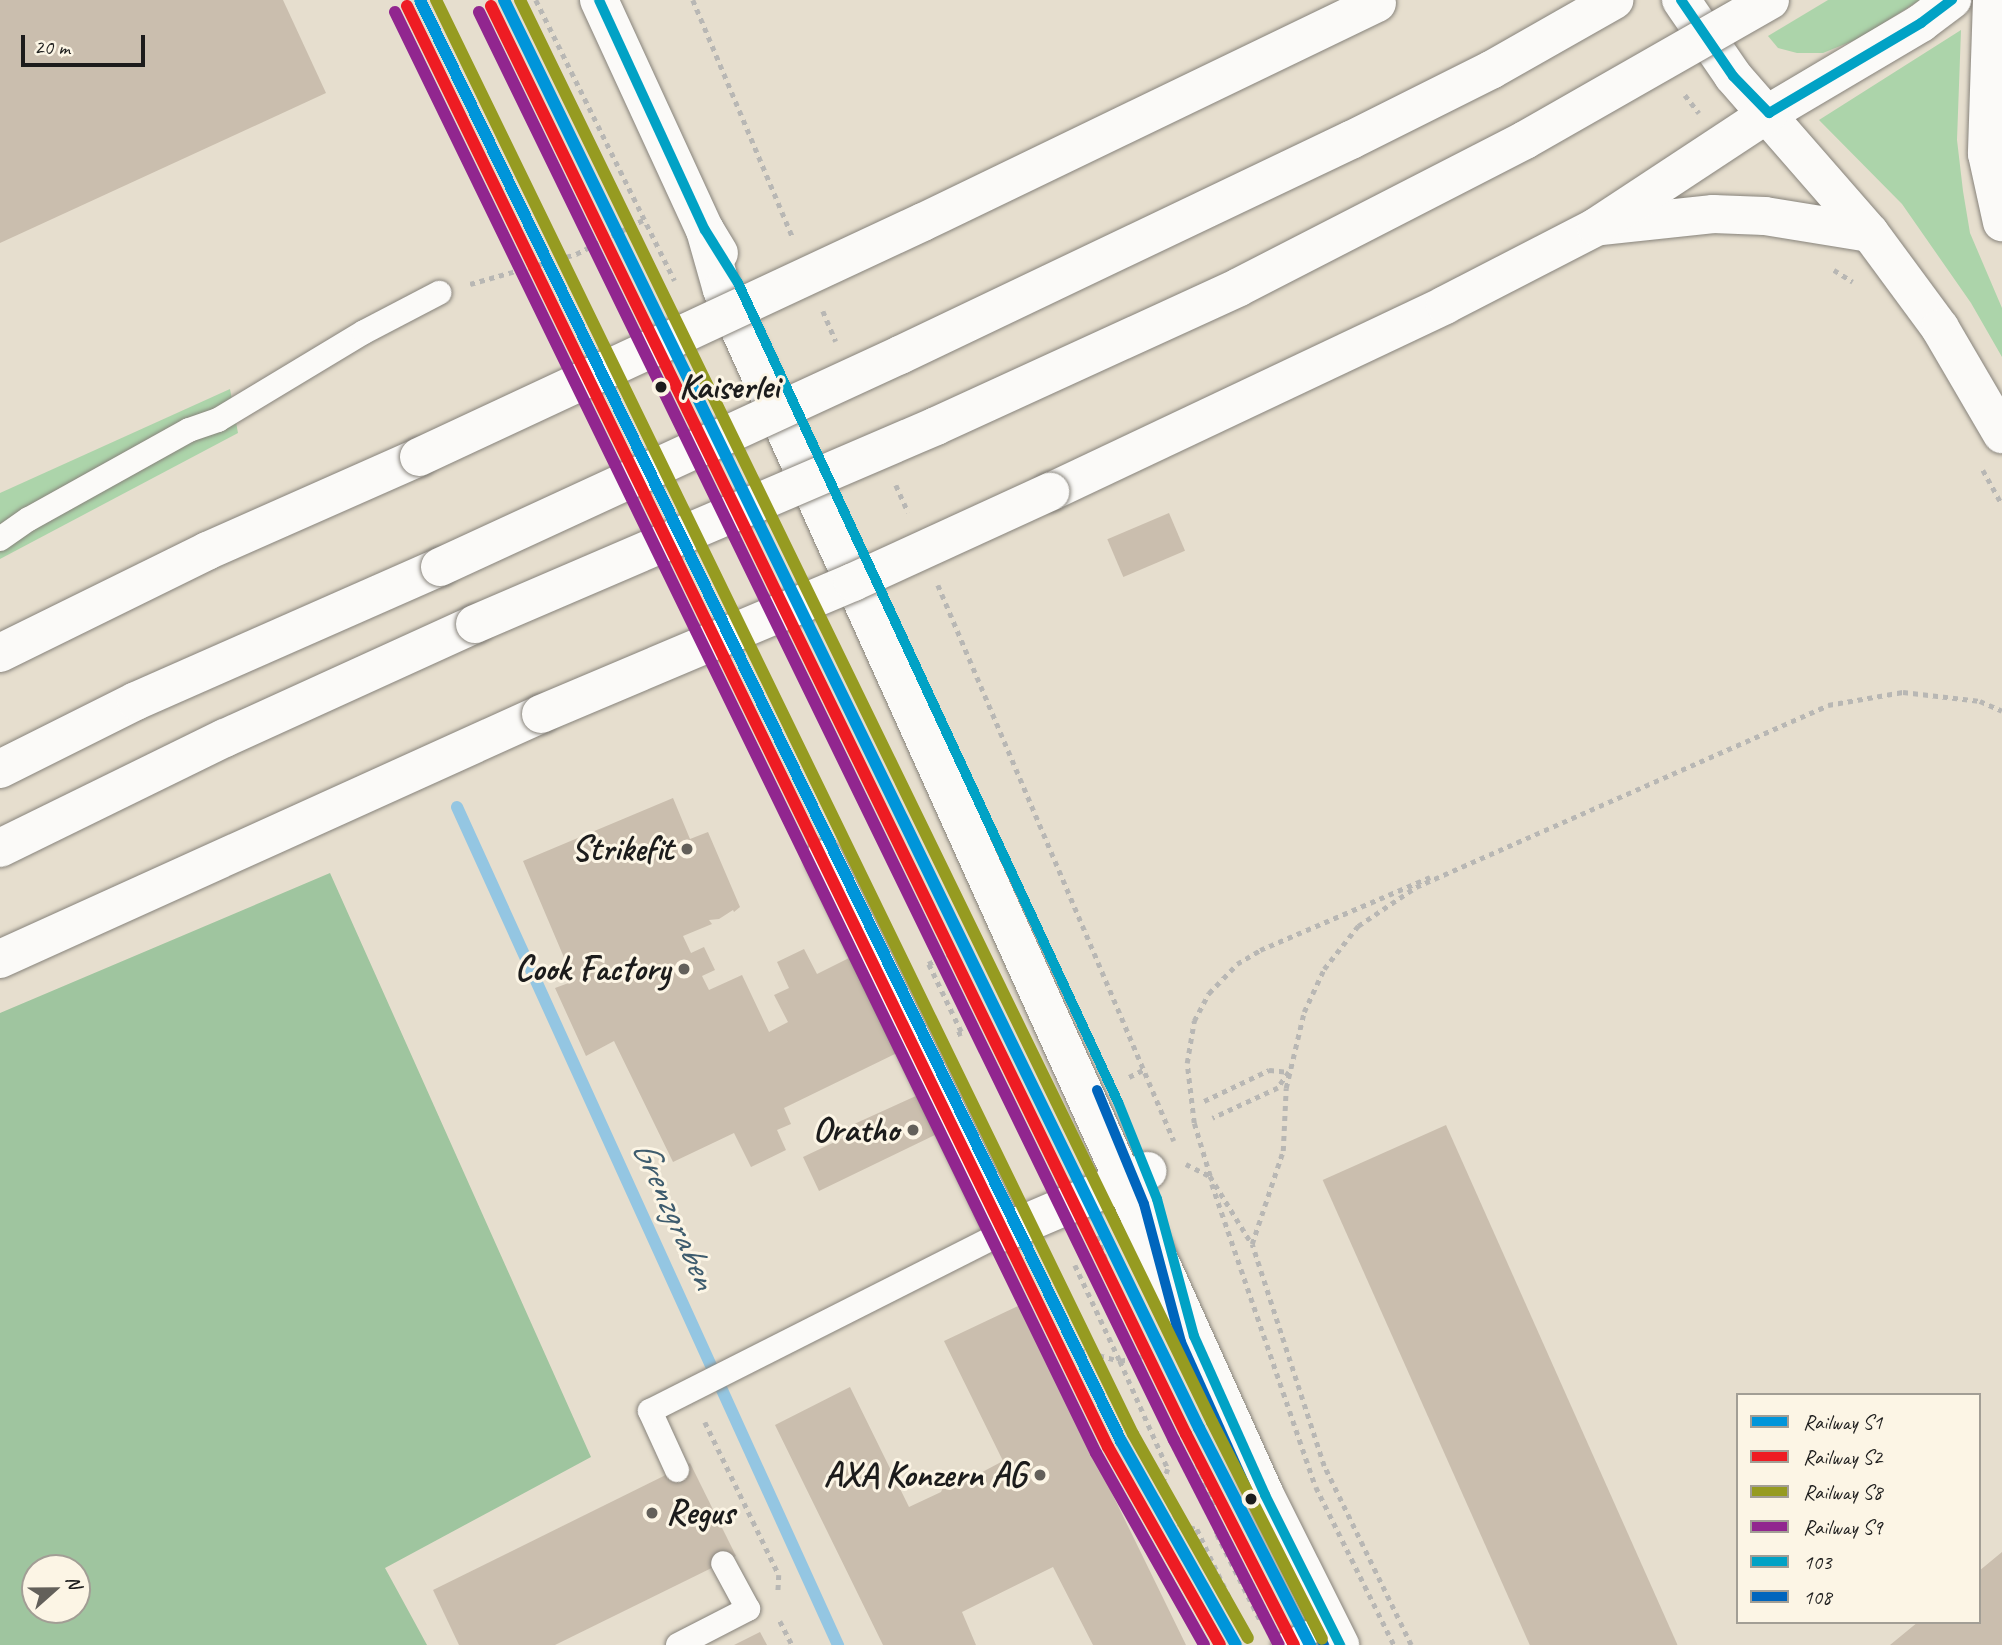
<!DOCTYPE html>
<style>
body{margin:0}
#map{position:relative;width:2002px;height:1645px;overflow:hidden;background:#e6dece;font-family:Caveat,sans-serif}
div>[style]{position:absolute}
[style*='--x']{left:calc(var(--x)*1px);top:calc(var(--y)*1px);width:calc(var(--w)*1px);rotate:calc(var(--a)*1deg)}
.green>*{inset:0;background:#acd4aa}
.forest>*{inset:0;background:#9fc59f}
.stream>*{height:12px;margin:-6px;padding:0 6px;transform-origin:6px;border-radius:6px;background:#94c6e2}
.building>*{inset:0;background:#cabeae;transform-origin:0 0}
.path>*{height:4.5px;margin-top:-2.25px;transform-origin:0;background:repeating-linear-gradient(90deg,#b8b7b4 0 5px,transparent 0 10px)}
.roads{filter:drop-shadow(0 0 2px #87837b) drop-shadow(0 0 2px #87837b)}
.service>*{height:24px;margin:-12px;padding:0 12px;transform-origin:12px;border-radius:12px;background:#fbfaf8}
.minor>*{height:38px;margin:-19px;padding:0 19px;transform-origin:19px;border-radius:19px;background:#fbfaf8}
.secondary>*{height:38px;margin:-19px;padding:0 19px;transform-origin:19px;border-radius:19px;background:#fbfaf8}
.primary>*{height:38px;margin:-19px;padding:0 19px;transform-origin:19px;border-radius:19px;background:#fbfaf8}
.motorway>*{height:38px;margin:-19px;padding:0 19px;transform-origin:19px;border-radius:19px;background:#fbfaf8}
.bridges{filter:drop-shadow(0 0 2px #87837b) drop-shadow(0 0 2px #87837b)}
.motorway-bridge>*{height:38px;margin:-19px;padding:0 19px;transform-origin:19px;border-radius:19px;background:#fbfaf8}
.bus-1>*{height:10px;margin:-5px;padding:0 5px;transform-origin:5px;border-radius:5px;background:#01a2c5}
.bus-2>*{height:10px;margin:-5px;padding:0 5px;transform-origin:5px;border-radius:5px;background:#0065bd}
.rail-1>*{height:12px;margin:-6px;padding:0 6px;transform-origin:6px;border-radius:6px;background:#0095da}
.rail-2>*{height:12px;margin:-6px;padding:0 6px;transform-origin:6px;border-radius:6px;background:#ee1c23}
.rail-3>*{height:12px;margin:-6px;padding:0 6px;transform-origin:6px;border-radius:6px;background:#969b21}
.rail-4>*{height:12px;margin:-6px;padding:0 6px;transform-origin:6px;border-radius:6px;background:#91268f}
.dots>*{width:19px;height:19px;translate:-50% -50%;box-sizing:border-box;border:4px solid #fcf5e5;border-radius:50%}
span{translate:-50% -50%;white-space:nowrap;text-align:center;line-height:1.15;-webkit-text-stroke:6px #fcf5e5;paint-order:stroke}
.stop-label{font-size:35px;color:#1c1c1c;font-weight:700}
.left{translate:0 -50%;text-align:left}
.poi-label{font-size:35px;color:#1c1c1c;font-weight:700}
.right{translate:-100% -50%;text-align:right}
.water-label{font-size:37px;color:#3e5c6e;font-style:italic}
.legend{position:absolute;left:1736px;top:1393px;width:245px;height:231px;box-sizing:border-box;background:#fcf5e5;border:2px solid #a29e95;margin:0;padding:9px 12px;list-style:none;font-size:21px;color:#1c1c1c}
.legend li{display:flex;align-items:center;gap:14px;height:35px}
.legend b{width:35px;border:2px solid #a29e95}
.north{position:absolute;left:21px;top:1554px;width:70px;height:70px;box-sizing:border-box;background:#fcf5e5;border:2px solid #a29e95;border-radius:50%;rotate:69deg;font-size:19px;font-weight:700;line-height:28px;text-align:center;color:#1c1c1c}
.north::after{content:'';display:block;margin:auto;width:24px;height:32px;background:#63605a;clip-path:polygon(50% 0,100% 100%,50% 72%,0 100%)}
.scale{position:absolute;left:21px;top:35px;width:124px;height:32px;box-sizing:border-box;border:4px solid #1c1c1c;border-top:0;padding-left:9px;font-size:21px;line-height:24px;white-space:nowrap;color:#1c1c1c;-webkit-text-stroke:5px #fcf5e5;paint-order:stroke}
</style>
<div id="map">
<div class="green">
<i style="clip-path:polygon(1828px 0,1920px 0,1860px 38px,1823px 53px,1797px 53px,1778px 48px,1768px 36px)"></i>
<i style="clip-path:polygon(1961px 30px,1957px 140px,1963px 191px,1970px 233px,2002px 308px,2002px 357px,1971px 303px,1902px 204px,1819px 120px)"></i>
<i style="clip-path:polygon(230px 389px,238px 433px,0 559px,0 493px)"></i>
</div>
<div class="forest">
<i style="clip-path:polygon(evenodd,330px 873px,591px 1457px,385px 1568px,427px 1645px,0 1645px,0 1013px,330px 873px,35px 1568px,77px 1568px,77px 1610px,35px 1610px,35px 1568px)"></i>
</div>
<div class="stream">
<i style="--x:457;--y:807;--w:921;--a:65.55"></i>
</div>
<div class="building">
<i style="clip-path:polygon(0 0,283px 0,326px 93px,0 243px)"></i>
<i style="left:1169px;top:513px;width:41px;height:67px;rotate:67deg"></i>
<i style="clip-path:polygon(673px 798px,690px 839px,708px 832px,740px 907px,734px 912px,733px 910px,719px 919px,709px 920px,712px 924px,683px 936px,691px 953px,704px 947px,715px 970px,702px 976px,709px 990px,742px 975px,769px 1032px,788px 1022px,774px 995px,789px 988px,777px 962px,804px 949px,817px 974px,851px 957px,897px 1053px,784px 1108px,791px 1124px,777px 1130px,786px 1150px,751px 1167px,734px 1133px,673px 1162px,614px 1041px,586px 1056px,555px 988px,574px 981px,523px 861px)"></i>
<i style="clip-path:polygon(918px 1095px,937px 1134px,819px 1191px,803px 1157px,843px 1138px,841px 1130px)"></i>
<i style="left:1446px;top:1125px;width:569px;height:135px;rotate:66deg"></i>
<i style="clip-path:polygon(1020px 1305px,1186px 1645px,1093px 1645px,1053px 1567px,962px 1612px,976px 1645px,883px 1645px,775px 1425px,850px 1387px,909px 1507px,941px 1492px,946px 1481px,956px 1485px,957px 1477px,962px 1473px,971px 1478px,1003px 1461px,944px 1341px)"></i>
<i style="clip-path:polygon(690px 1463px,736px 1556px,555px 1645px,459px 1645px,433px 1590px)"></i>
<i style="clip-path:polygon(2002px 1552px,2002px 1645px,1890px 1645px,1918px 1622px,1979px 1622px,1979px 1571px)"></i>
<i style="clip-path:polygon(760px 1632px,767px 1645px,734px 1645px)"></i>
</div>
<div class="path">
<i style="--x:536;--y:0;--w:313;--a:63.7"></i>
<i style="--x:693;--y:0;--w:258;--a:67.2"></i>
<i style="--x:1685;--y:95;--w:23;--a:52"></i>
<i style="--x:1834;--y:270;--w:22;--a:32"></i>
<i style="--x:470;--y:284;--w:110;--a:-15.8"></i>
<i style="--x:576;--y:254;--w:75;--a:-26.9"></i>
<i style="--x:823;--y:311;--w:33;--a:67"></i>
<i style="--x:1983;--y:470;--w:39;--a:61"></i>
<i style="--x:896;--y:485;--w:30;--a:66"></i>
<i style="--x:938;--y:585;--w:604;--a:67"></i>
<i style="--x:928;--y:964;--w:31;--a:-25"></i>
<i style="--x:929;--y:964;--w:76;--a:64.4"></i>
<i style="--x:962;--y:1033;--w:9;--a:159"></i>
<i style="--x:1129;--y:1077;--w:16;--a:-27"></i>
<i style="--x:1007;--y:1101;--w:73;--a:64.1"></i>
<i style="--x:1204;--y:1101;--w:72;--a:-25.5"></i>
<i style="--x:1269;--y:1070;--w:20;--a:6"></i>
<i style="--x:1289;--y:1072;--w:19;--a:125"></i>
<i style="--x:1278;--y:1088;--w:72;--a:155.2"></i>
<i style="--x:1186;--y:1164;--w:27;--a:27"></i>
<i style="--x:1210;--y:1176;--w:80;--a:58.3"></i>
<i style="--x:1210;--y:1176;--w:55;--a:-106.8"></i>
<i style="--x:1194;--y:1123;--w:60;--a:-96.7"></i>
<i style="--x:1187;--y:1063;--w:43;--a:-80.5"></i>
<i style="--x:1194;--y:1021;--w:32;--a:-62"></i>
<i style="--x:1209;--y:993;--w:40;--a:-46"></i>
<i style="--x:1237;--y:964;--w:27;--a:-31"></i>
<i style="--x:1260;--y:950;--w:185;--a:-23.2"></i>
<i style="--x:1212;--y:1184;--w:320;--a:71.1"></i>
<i style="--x:1316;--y:1487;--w:176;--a:63.7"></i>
<i style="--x:1097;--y:1236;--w:49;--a:69.7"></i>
<i style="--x:1114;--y:1282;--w:240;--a:65.4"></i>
<i style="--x:1214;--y:1500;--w:34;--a:85"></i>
<i style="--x:1217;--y:1534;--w:98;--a:63.4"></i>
<i style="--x:1037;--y:1262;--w:98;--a:64"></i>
<i style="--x:1080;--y:1350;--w:41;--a:15.4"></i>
<i style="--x:1120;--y:1361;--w:118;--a:66"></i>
<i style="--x:1168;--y:1469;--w:20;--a:110"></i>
<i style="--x:1161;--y:1488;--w:42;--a:62.8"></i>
<i style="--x:1180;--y:1525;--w:17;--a:13"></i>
<i style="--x:1197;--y:1529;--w:124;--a:64.7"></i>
<i style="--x:1075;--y:1265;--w:106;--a:64.9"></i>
<i style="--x:1120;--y:1361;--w:30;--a:-12"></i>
<i style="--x:705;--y:1422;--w:170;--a:64.2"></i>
<i style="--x:779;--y:1575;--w:17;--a:93"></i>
<i style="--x:780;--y:1621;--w:27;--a:63"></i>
<i style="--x:1411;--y:1645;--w:199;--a:-115.9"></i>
<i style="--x:1324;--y:1466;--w:233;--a:-108"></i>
<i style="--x:1252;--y:1244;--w:98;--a:-71.6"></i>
<i style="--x:1283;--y:1151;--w:63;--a:-87.3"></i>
<i style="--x:1286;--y:1088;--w:78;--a:-76.7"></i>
<i style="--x:1304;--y:1012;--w:47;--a:-65.1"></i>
<i style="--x:1324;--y:969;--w:55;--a:-51.7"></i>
<i style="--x:1358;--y:926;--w:70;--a:-33.9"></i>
<i style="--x:1416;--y:887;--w:450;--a:-23.8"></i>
<i style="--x:1828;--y:705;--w:76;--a:-9.8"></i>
<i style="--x:1903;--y:692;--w:78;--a:6.7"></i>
<i style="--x:1980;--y:701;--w:24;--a:24"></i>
</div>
<div class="roads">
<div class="service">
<i style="--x:0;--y:539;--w:35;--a:-35"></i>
<i style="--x:29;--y:519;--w:183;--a:-29.1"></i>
<i style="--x:189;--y:430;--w:31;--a:-19"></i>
<i style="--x:218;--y:420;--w:170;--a:-31.1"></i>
<i style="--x:364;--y:332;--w:85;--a:-27.5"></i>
<i style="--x:677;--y:1470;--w:65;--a:-114.6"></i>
<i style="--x:650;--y:1411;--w:398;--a:-26.8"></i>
<i style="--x:678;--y:1645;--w:79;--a:-27.2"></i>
<i style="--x:748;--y:1609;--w:52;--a:-118.5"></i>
<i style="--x:1284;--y:1645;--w:50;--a:-26.1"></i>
</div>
<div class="minor">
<i style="--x:824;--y:859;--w:415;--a:64.1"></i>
<i style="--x:1005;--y:1232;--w:155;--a:-23.2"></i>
</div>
<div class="secondary">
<i style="--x:599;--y:0;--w:253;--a:65.3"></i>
<i style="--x:705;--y:230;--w:27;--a:59"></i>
<i style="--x:705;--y:230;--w:62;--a:74.2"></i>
<i style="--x:722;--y:290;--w:1322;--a:65.74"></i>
<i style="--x:1265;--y:1495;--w:168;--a:63.4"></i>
</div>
<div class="primary">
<i style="--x:1681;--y:0;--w:92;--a:55.6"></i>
<i style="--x:1733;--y:76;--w:208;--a:48.9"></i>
<i style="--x:1870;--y:233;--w:118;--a:53.6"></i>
<i style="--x:1940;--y:328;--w:123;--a:59.7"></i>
<i style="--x:1992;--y:0;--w:154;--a:91.9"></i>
<i style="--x:1987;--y:154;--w:70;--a:77.6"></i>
<i style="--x:1769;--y:113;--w:177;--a:-30.6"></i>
<i style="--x:1921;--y:23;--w:39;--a:-37"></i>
</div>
<div class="motorway">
<i style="--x:1601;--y:226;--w:113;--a:-6.1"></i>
<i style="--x:1713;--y:214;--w:52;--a:2.2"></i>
<i style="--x:1765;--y:216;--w:106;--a:9.2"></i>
<i style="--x:1050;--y:492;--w:437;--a:-25.3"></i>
<i style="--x:1445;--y:305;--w:170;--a:-27.3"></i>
<i style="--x:1596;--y:227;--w:207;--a:-33.4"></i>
<i style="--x:0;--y:653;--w:231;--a:-26.2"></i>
<i style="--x:207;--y:551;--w:232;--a:-23.9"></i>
<i style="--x:0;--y:769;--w:152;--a:-26.6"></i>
<i style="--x:136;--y:701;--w:332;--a:-23.8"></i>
<i style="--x:0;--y:848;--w:250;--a:-26.1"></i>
<i style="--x:225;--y:738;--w:275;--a:-24.5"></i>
<i style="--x:0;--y:959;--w:594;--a:-24.36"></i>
</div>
</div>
<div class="bridges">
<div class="motorway-bridge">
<i style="--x:419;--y:457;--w:556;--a:-25"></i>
<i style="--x:923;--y:222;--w:504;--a:-25.75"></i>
<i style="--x:440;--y:567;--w:507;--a:-24.74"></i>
<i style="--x:900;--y:355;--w:500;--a:-25.5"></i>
<i style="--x:1351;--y:140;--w:157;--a:-26.6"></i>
<i style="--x:1491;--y:70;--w:142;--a:-29.6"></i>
<i style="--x:475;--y:624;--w:502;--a:-23.24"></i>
<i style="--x:936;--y:426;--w:333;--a:-24.6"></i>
<i style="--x:1239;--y:287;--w:322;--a:-27.2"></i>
<i style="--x:1525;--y:140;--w:282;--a:-29.7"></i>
<i style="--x:541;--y:714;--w:339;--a:-22.9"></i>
<i style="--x:853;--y:582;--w:217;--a:-24.6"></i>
</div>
</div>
<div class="bus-1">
<i style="--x:599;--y:0;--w:253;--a:65.3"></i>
<i style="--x:705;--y:230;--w:62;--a:58.1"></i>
<i style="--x:738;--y:283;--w:903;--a:65.11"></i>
<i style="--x:1118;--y:1102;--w:105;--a:68.1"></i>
<i style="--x:1157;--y:1199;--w:142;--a:74.9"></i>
<i style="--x:1194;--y:1336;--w:174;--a:65.9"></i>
<i style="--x:1265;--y:1495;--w:168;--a:63.4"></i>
<i style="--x:1681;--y:0;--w:92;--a:55.6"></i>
<i style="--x:1733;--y:76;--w:52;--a:45.8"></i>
<i style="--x:1769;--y:113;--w:177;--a:-30.6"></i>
<i style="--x:1921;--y:23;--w:39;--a:-37"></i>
</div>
<div class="bus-2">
<i style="--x:1097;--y:1090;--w:123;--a:67.6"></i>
<i style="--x:1144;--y:1204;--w:143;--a:75"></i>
<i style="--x:1181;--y:1342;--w:174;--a:65.9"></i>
<i style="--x:1252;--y:1501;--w:161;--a:63.4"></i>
</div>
<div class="rail-1">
<i style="--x:420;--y:0;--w:1602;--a:64.06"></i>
<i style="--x:1121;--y:1441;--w:234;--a:60.6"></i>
<i style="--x:504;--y:0;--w:1588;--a:64.05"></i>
<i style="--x:1199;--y:1428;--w:244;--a:62.9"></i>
</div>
<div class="rail-2">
<i style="--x:407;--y:6;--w:1602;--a:64.06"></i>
<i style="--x:1108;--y:1447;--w:227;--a:60.5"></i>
<i style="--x:491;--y:6;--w:1588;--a:64.05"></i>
<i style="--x:1186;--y:1434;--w:237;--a:62.9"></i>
</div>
<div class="rail-3">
<i style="--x:436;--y:0;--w:1594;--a:64.08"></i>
<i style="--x:1133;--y:1434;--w:234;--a:60.6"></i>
<i style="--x:520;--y:0;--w:1581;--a:64.05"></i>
<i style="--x:1212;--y:1422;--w:243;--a:63.1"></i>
</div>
<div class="rail-4">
<i style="--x:395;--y:12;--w:1602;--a:64.06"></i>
<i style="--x:1096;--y:1453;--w:220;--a:60.6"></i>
<i style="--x:479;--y:12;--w:1588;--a:64.05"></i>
<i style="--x:1174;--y:1440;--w:230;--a:62.9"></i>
</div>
<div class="dots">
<i style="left:661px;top:387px;background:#1c1c1c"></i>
<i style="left:687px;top:849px;background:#63605a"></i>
<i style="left:684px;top:969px;background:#63605a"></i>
<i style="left:913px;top:1130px;background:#63605a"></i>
<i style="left:1040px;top:1475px;background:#63605a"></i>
<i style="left:1251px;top:1499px;background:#1c1c1c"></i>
<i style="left:652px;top:1513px;background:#63605a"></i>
</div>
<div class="stop-label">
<span class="left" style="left:679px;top:387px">Kaiserlei</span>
</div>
<div class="poi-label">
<span class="right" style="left:673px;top:849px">Strikefit</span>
<span class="right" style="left:670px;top:969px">Cook Factory</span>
<span class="right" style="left:899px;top:1130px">Oratho</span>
<span class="right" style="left:1026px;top:1475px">AXA Konzern AG</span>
<span class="left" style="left:666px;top:1513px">Regus</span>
</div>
<div class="water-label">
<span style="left:675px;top:1214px;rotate:66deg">Grenzgraben</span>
</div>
<ul class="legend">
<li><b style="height:9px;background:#0095da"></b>Railway S1</li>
<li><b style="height:9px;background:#ee1c23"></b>Railway S2</li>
<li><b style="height:9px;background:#969b21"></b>Railway S8</li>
<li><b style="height:9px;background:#91268f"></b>Railway S9</li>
<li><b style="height:9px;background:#01a2c5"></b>103</li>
<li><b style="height:9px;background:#0065bd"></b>108</li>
</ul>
<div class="north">N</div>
<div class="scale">20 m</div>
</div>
